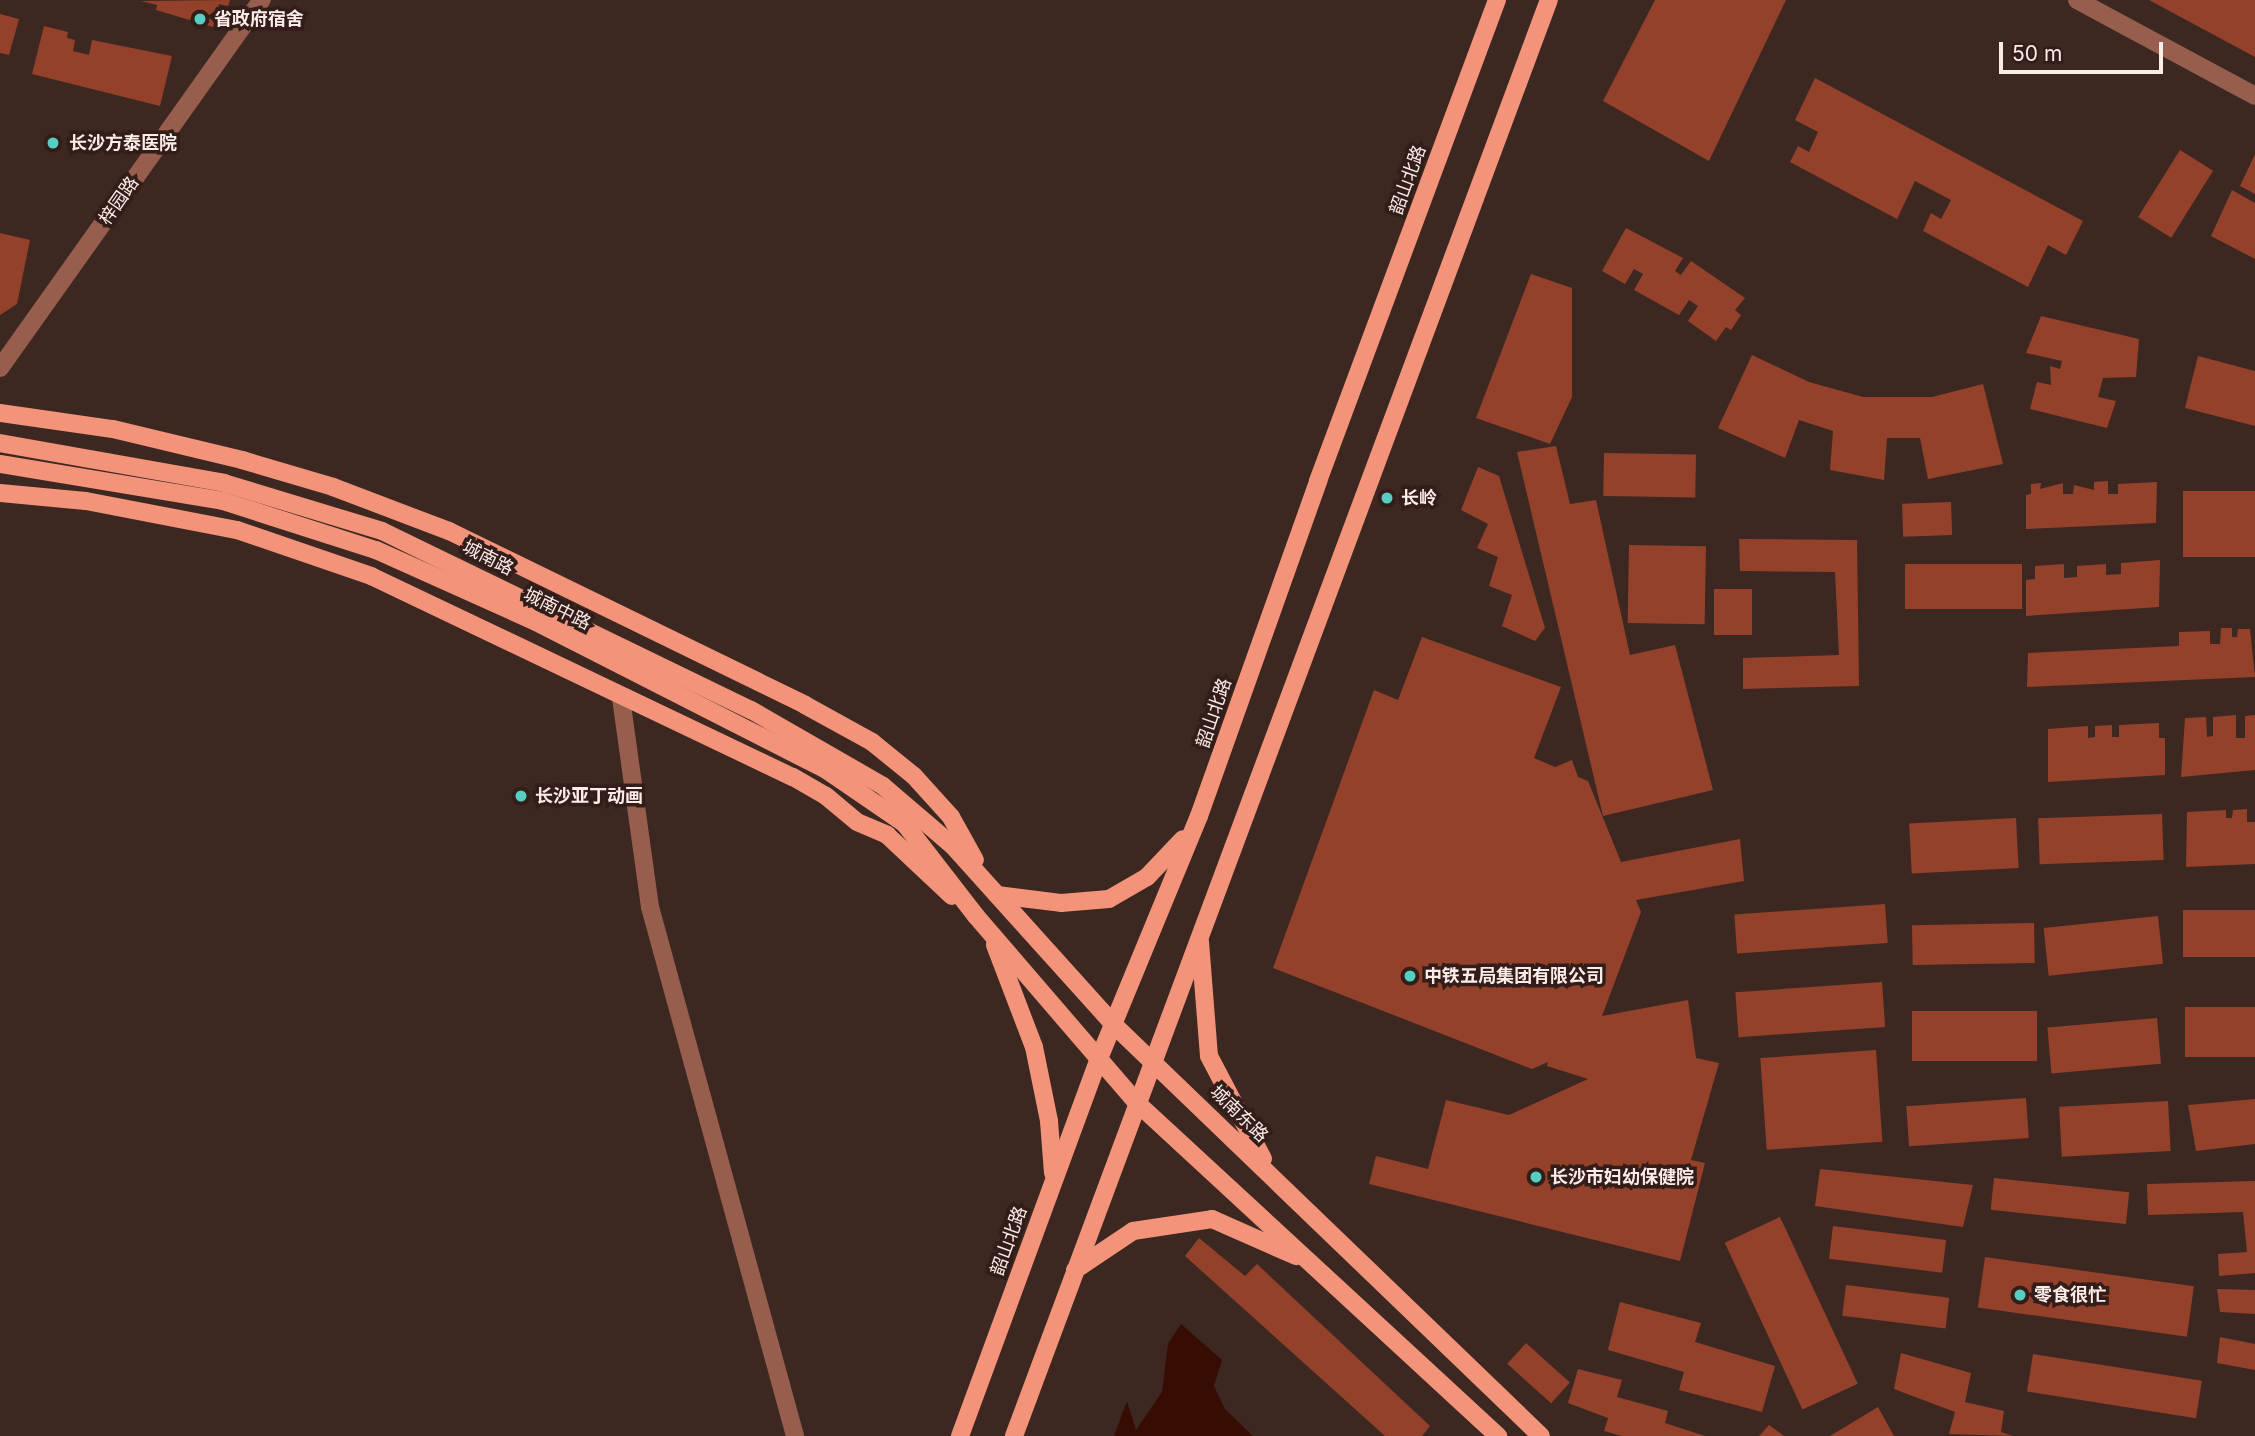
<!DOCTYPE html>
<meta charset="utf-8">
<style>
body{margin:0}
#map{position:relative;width:2255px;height:1436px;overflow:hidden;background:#3d2721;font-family:Inter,"Noto Sans SC",sans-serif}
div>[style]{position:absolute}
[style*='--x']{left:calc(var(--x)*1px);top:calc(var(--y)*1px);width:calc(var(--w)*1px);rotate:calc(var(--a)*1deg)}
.water>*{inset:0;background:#370d03}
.building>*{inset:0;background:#94412b;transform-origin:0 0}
.minor>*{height:18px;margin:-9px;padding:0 9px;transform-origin:9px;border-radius:9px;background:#975e4e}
.major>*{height:18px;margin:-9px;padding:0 9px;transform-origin:9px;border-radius:9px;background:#f2937a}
.dots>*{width:19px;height:19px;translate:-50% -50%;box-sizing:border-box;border:4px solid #331d18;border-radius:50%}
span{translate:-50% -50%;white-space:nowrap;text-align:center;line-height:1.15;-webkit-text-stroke:7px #331d18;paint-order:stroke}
.poi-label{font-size:18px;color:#fcece8;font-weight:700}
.left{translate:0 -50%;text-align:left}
.street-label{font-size:18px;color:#fcece8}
.scale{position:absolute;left:1999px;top:42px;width:164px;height:32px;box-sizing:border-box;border:4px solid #fcece8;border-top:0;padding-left:9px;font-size:21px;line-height:24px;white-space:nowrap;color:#fcece8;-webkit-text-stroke:5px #331d18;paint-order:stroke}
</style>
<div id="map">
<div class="water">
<i style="clip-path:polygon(1181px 1324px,1222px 1360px,1214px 1386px,1225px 1409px,1253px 1436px,1114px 1436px,1127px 1401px,1136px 1430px,1162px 1392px,1168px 1344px)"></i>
</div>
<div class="building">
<i style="clip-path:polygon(230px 0,228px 6px,219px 4px,213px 27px,156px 10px,157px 5px,141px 1px)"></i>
<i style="clip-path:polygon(1655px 0,1786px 0,1709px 161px,1603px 101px)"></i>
<i style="clip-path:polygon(2149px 0,2255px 0,2255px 57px)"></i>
<i style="clip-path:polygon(0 14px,19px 19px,9px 55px,0 53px)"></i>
<i style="clip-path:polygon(44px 26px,68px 32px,67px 38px,75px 40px,73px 51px,89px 55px,92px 40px,172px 56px,160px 106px,32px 74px)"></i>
<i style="clip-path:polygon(1815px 78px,2083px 221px,2066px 255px,2048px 245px,2028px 287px,1923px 231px,1931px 213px,1941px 219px,1951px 200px,1915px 181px,1897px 219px,1790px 162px,1798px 146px,1809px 152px,1818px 132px,1795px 120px)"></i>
<i style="left:2180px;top:150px;width:39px;height:79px;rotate:32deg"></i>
<i style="clip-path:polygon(2255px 154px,2255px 194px,2240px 186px)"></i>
<i style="clip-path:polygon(2232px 190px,2255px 203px,2255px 259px,2211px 236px)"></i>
<i style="clip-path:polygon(1626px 228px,1683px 258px,1675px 271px,1681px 275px,1691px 261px,1745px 298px,1735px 310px,1741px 315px,1731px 330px,1726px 327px,1716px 341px,1688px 321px,1698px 306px,1689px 300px,1679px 315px,1634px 290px,1643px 274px,1634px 269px,1625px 284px,1602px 271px)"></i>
<i style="clip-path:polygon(0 233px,30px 240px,17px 304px,0 315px)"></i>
<i style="clip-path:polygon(1531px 274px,1572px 288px,1572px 397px,1550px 444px,1476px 418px)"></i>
<i style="clip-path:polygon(2041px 316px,2139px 339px,2136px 377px,2103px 378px,2098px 397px,2116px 401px,2107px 428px,2030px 409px,2037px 382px,2051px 385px,2050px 366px,2060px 369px,2062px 361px,2026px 353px)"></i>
<i style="clip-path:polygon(1752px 355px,1809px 382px,1863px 397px,1932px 397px,1983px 384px,2003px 464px,1928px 479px,1920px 438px,1887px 438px,1884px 480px,1830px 470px,1833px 431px,1799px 420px,1785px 458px,1718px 428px)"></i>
<i style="clip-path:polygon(2198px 356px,2255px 371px,2255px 426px,2185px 408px)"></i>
<i style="clip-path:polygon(1556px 446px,1570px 504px,1596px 500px,1630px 655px,1675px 645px,1713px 790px,1603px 816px,1517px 452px)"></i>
<i style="left:1604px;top:453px;width:92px;height:43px;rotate:1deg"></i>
<i style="clip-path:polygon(1478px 467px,1499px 476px,1545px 628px,1535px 641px,1502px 626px,1512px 595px,1489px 586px,1498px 557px,1477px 548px,1488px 524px,1461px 510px)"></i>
<i style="clip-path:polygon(2108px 481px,2108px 494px,2118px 494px,2118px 484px,2157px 482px,2156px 523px,2026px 529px,2026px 495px,2031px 494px,2031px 484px,2041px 483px,2040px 489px,2063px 483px,2063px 494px,2073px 494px,2074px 485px,2094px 490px,2094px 482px)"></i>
<i style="left:2255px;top:491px;width:66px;height:72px;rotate:90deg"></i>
<i style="left:1951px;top:502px;width:33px;height:49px;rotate:88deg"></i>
<i style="clip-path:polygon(1739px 539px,1857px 540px,1859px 686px,1743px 689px,1743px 658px,1839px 655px,1835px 572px,1740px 571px)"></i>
<i style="left:1629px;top:545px;width:77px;height:78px;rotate:1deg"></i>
<i style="clip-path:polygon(2160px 560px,2159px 607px,2026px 616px,2026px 580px,2035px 579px,2035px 566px,2064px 564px,2064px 578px,2077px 577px,2077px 566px,2106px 564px,2106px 575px,2121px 574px,2121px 563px)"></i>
<i style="left:1905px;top:564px;width:117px;height:45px"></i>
<i style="left:1752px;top:589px;width:46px;height:38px;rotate:90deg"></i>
<i style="clip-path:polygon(2221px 628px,2232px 628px,2232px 637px,2237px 637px,2238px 629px,2250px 629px,2255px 677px,2027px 687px,2028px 653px,2179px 646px,2179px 632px,2210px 631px,2210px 644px,2220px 644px)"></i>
<i style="clip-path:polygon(1422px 637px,1561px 687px,1534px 758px,1555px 767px,1572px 760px,1578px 777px,1588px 781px,1621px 862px,1740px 839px,1744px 881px,1636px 900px,1641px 912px,1602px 1016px,1688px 1000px,1696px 1058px,1719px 1063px,1691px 1160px,1705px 1163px,1680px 1261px,1369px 1184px,1376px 1156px,1428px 1169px,1446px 1100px,1509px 1115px,1588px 1079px,1547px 1066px,1548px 1062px,1532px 1069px,1273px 968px,1374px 690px,1398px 700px)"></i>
<i style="clip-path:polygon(2236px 715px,2236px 738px,2245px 738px,2245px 716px,2255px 715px,2255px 770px,2181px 777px,2185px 718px,2206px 717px,2207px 737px,2213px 736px,2213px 717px)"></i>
<i style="clip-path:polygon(2159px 723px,2159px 738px,2165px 738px,2165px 775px,2048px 782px,2048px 729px,2088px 726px,2088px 738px,2095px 737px,2095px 726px,2112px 725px,2112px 737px,2119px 737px,2119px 725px)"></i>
<i style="clip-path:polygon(2247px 809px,2247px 822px,2255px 822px,2255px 864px,2186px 867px,2187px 812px,2226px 810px,2226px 818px,2232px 818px,2233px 810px)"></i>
<i style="left:2162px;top:814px;width:46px;height:124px;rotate:88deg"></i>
<i style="left:2016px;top:818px;width:50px;height:107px;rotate:87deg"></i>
<i style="left:1885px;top:904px;width:39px;height:151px;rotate:86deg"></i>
<i style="left:2255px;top:910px;width:47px;height:72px;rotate:90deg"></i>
<i style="left:2158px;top:916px;width:48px;height:115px;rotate:84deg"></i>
<i style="left:2034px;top:923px;width:40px;height:122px;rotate:89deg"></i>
<i style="left:1882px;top:982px;width:45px;height:147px;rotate:86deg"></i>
<i style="left:2255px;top:1007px;width:50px;height:70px;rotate:90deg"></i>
<i style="left:2037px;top:1011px;width:50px;height:125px;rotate:90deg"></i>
<i style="left:2157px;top:1018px;width:46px;height:110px;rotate:85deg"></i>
<i style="left:1876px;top:1050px;width:92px;height:116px;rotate:86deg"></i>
<i style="left:2026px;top:1098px;width:40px;height:120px;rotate:86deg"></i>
<i style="clip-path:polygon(2255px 1099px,2255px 1144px,2196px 1151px,2188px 1105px)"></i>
<i style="left:2168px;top:1101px;width:50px;height:109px;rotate:87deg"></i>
<i style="clip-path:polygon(1820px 1169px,1973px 1185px,1963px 1227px,1815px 1206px)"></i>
<i style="left:1994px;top:1178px;width:136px;height:32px;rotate:6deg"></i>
<i style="clip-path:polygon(2255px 1181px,2255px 1273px,2219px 1276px,2218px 1254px,2247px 1252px,2243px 1212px,2148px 1215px,2147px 1184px)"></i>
<i style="left:1780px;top:1217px;width:184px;height:61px;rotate:65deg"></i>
<i style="left:1833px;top:1226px;width:114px;height:33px;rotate:7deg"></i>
<i style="clip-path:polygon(1199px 1238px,1245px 1276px,1257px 1264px,1430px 1426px,1422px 1436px,1385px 1436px,1185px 1256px)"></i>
<i style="left:1985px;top:1257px;width:211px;height:51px;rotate:8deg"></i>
<i style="left:1846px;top:1285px;width:104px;height:31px;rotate:7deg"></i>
<i style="clip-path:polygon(2217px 1289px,2255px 1290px,2255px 1314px,2220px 1312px)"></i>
<i style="clip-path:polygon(1620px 1302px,1701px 1323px,1695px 1342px,1775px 1366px,1762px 1412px,1679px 1390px,1684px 1372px,1608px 1350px)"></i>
<i style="clip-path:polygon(2220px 1337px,2255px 1344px,2255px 1370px,2217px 1363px)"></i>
<i style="left:1526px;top:1343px;width:59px;height:28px;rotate:42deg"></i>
<i style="clip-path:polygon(1901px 1353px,1971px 1373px,1965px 1402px,2004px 1411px,2001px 1432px,2013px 1436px,1949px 1434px,1955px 1412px,1894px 1389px)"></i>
<i style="left:2033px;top:1354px;width:171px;height:38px;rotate:9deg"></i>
<i style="clip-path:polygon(1578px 1369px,1622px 1380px,1617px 1397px,1668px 1411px,1665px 1423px,1705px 1436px,1622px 1436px,1604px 1431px,1608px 1418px,1568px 1403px)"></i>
<i style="clip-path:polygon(1878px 1407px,1894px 1436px,1830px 1436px)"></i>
<i style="clip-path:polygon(1769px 1425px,1784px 1436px,1759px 1436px)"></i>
</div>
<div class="minor">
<i style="--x:2077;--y:0;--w:202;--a:28.3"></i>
<i style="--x:0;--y:368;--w:452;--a:-54.6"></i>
<i style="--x:621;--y:698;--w:211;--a:82.1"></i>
<i style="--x:650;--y:907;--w:549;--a:74.67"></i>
</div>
<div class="major">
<i style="--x:0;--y:413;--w:114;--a:8.1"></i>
<i style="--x:113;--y:429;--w:133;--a:13.5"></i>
<i style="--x:242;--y:460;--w:95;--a:16.5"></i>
<i style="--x:333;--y:487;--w:124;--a:20.8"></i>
<i style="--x:449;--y:531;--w:396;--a:26"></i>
<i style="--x:805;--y:705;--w:77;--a:28.9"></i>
<i style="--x:872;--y:742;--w:54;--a:39"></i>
<i style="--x:914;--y:776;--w:55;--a:47.9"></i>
<i style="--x:951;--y:817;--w:49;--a:60.8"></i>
<i style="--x:0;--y:443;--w:228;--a:10.1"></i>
<i style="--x:224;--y:483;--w:165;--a:16.9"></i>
<i style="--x:382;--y:531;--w:410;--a:25.9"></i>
<i style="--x:751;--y:710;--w:152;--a:29.9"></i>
<i style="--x:883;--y:786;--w:92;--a:40.6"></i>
<i style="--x:953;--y:846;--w:239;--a:48"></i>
<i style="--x:1113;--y:1024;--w:594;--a:43.91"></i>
<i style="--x:0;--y:464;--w:226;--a:9.4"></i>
<i style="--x:223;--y:501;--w:161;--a:17.8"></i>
<i style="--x:376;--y:550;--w:175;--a:24.2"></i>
<i style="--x:536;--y:622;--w:324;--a:27"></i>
<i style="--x:825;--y:769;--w:96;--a:34.4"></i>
<i style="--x:904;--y:823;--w:118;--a:52.3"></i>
<i style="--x:976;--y:916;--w:245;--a:49.3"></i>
<i style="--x:1136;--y:1102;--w:493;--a:42.7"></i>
<i style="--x:0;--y:493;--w:86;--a:5.3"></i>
<i style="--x:86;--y:501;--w:154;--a:10.9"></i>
<i style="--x:237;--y:530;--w:142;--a:18.9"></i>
<i style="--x:371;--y:576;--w:467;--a:25.5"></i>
<i style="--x:793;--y:777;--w:38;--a:30"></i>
<i style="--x:826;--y:796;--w:40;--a:40"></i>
<i style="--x:857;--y:822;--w:33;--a:23"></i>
<i style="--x:887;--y:835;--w:89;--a:43.2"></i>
<i style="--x:997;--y:895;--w:64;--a:7.1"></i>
<i style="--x:1061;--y:903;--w:48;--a:-4.8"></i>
<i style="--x:1109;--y:899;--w:44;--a:-30.1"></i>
<i style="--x:1147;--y:877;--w:52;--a:-46.5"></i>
<i style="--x:1200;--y:942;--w:114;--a:85.5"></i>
<i style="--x:1209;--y:1056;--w:116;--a:62.3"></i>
<i style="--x:995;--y:945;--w:109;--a:69.1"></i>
<i style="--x:1034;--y:1047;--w:76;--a:78.5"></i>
<i style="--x:1049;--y:1121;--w:52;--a:85.6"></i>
<i style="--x:1075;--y:1270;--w:70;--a:-33.9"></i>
<i style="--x:1133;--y:1231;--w:80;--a:-8.6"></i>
<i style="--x:1212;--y:1219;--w:92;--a:23.8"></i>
<i style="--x:960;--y:1436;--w:400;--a:-69.8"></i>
<i style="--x:1098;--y:1061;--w:265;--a:-67.6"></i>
<i style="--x:1199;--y:816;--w:356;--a:-70.4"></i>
<i style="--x:1318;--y:481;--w:513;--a:-69.59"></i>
<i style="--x:1014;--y:1436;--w:1532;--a:-69.57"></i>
</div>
<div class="dots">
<i style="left:200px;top:19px;background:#57cec2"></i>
<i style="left:53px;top:143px;background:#57cec2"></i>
<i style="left:1387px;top:498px;background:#57cec2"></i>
<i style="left:521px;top:796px;background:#57cec2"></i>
<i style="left:1410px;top:976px;background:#57cec2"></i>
<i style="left:1536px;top:1177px;background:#57cec2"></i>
<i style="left:2020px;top:1295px;background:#57cec2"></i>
</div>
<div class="poi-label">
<span class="left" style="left:214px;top:19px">省政府宿舍</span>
<span class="left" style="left:69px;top:143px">长沙方泰医院</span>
<span class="left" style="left:1401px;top:498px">长岭</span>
<span class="left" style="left:535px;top:796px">长沙亚丁动画</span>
<span class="left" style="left:1424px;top:976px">中铁五局集团有限公司</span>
<span class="left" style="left:1550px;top:1177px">长沙市妇幼保健院</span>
<span class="left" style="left:2034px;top:1295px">零食很忙</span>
</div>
<div class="street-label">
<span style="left:1408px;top:180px;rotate:-70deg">韶山北路</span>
<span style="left:119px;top:201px;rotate:-55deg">梓园路</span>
<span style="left:488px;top:558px;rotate:27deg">城南路</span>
<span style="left:557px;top:609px;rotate:26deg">城南中路</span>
<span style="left:1214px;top:713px;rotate:-71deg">韶山北路</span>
<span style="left:1239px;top:1114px;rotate:44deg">城南东路</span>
<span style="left:1009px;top:1241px;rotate:-70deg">韶山北路</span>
</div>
<div class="scale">50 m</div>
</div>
